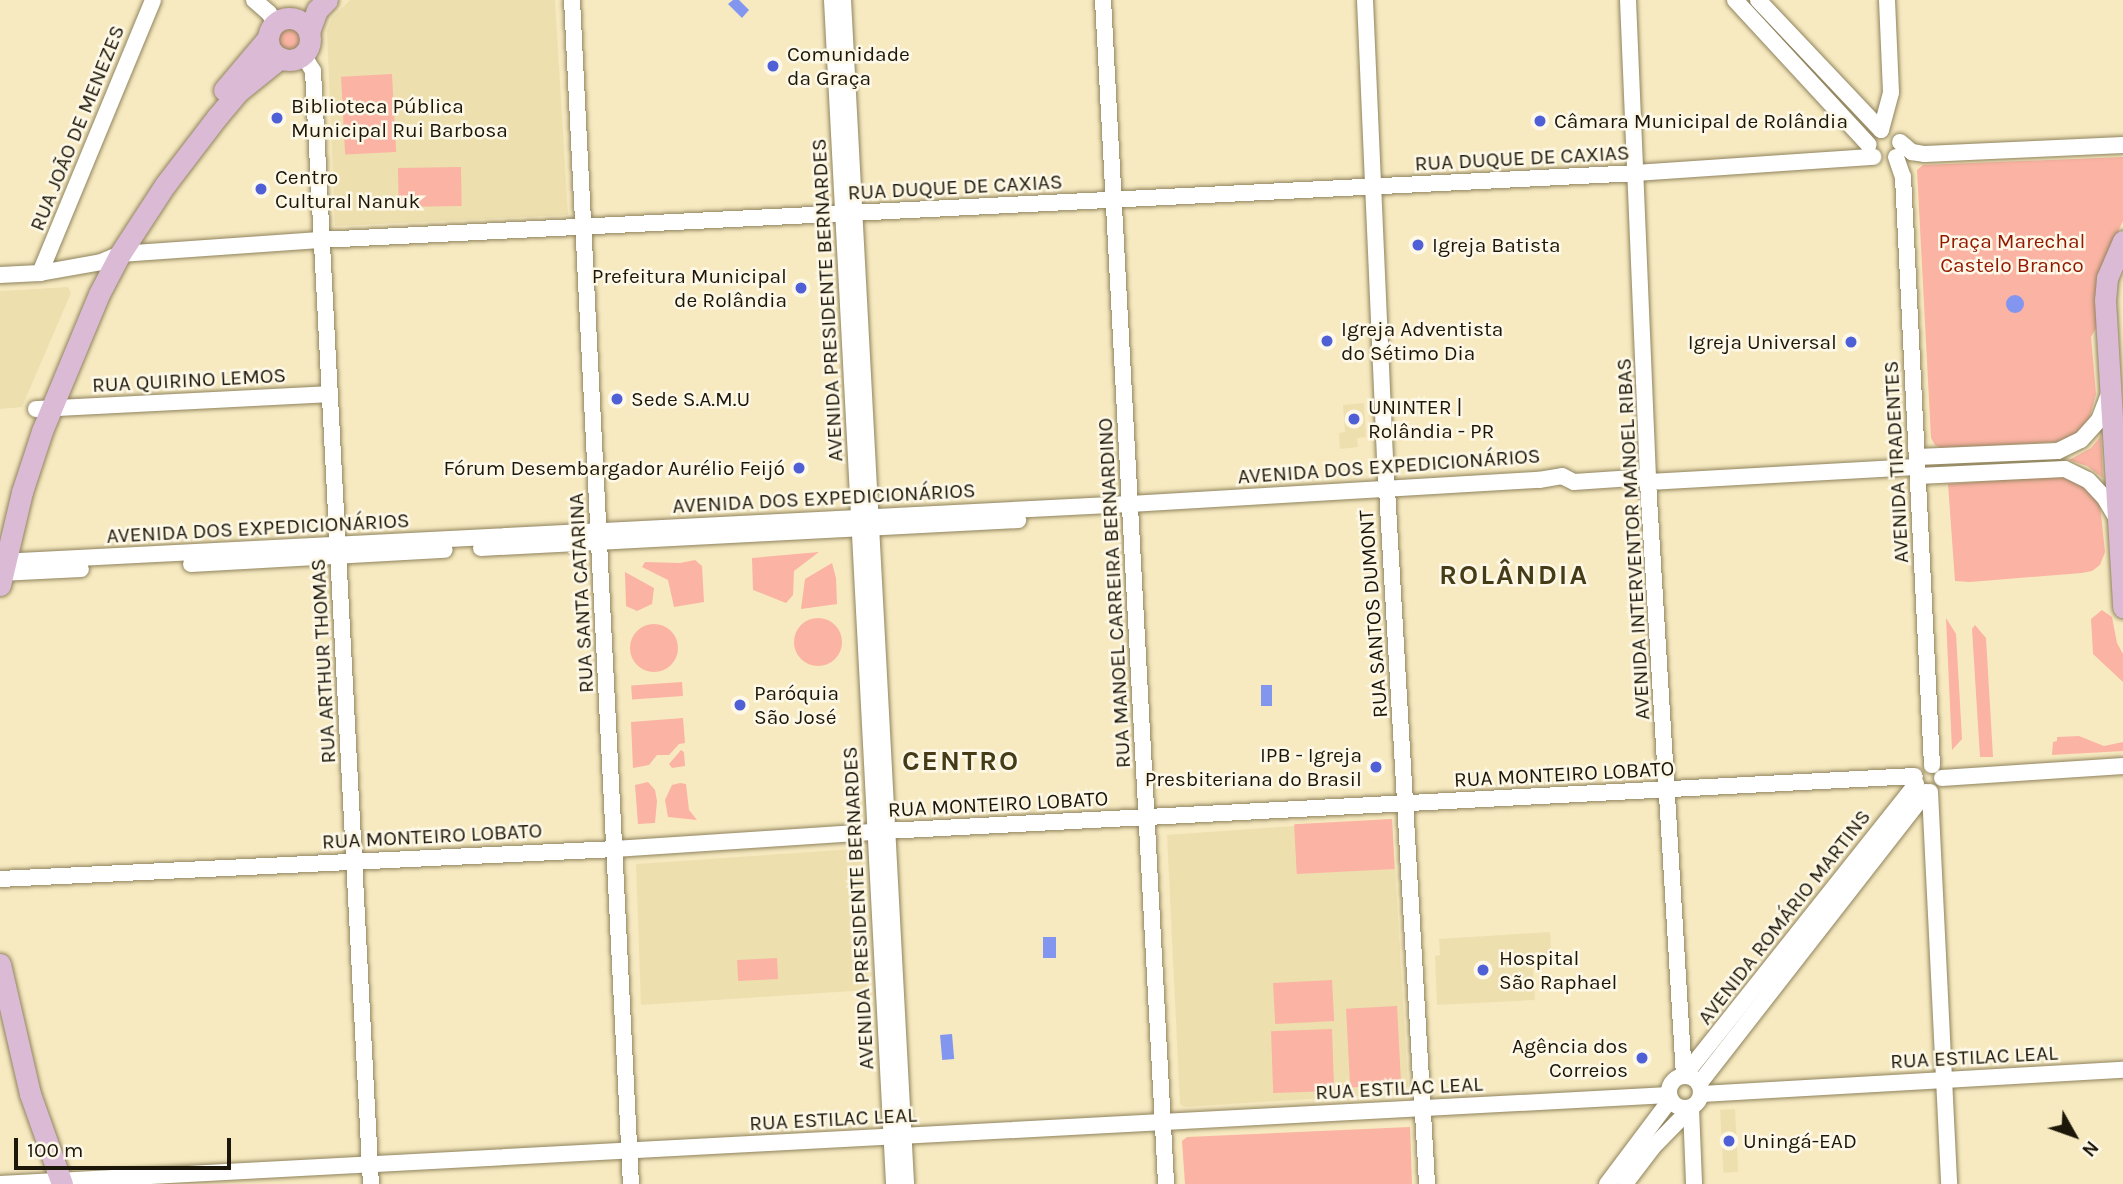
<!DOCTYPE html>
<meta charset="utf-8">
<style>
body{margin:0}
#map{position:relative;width:2123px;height:1184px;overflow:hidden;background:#f7eac1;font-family:Karla,sans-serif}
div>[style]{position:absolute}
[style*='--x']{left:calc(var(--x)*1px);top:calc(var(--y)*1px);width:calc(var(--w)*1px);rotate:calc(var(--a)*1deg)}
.built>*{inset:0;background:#eedfaf;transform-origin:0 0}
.green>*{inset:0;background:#fbb3a3;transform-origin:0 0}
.round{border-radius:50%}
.water>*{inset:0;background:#8296ef;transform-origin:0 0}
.roads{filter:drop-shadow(0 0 2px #8f835d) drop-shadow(0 0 2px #8f835d)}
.minor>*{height:16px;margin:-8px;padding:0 8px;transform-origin:8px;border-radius:8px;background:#fff}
.minor>.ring{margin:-8px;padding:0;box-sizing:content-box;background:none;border:16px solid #fff;border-radius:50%}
.major>*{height:21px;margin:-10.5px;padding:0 10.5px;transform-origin:10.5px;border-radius:10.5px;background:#dbbad6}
.major>.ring{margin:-10.5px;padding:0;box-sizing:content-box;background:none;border:21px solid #dbbad6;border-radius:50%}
.dots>*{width:19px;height:19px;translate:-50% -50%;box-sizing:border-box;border:4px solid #fdf8e8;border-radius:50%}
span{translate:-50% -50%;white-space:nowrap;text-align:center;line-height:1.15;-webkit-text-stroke:5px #fdf8e8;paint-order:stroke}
.poi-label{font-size:21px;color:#1c1708}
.left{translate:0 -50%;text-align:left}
.right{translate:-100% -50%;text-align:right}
.street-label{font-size:21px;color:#1c1708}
.park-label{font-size:21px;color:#941700}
.district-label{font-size:28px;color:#463b17;font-weight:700;letter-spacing:2px}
.north{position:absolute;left:2039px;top:1100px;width:70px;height:70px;-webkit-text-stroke:5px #fdf8e8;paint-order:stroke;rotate:130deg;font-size:19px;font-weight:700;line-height:28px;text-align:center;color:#1c1708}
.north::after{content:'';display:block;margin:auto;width:24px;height:32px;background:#1c1708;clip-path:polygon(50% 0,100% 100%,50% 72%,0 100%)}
.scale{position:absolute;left:14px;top:1138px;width:217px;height:32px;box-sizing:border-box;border:4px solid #1c1708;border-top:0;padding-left:9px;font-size:21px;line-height:24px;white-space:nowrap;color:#1c1708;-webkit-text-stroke:5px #fdf8e8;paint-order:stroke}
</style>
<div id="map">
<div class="built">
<i style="clip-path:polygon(350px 0,555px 0,568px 215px,335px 226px,327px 31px,332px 18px)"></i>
<i style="clip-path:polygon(68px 287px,71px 293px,22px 407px,0 409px,0 291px)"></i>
<i style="clip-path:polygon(1364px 403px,1366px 437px,1357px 438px,1358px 447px,1340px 449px,1339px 433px,1345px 432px,1343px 405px)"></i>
<i style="clip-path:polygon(1392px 819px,1408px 1086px,1402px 1093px,1184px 1107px,1180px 1104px,1167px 835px)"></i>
<i style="clip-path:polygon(853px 849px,862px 857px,868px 990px,641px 1005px,636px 864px)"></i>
<i style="clip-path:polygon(1550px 932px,1552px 966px,1533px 967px,1535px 1000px,1437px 1005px,1435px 956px,1440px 955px,1439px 939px)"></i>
<i style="left:1735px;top:1109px;width:63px;height:15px;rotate:87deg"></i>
</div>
<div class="green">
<i class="round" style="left:276px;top:25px;width:26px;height:26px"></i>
<i style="left:392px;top:74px;width:78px;height:51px;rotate:87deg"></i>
<i style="clip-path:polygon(2123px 157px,2123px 221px,2109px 251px,2099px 323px,2091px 337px,2096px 394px,2089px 419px,2075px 434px,2057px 442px,1941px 448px,1935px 445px,1931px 438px,1917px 170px,1923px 165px)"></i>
<i style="left:461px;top:167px;width:39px;height:63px;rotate:89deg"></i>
<i style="clip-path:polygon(2101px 436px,2103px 478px,2087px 466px,2069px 460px,2091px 448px)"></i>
<i style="clip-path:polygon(2057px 476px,2069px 478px,2091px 490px,2100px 505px,2105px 552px,2100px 565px,2092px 571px,2082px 573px,1970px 582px,1955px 581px,1948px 484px)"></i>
<i style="clip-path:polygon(819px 552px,794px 571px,793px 595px,786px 603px,753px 590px,752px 558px)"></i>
<i style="clip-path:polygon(695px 560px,702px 566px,704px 602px,674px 607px,668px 580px,642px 567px,645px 562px,680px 563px)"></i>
<i style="clip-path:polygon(832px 563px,836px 578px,837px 604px,801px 609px,805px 579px)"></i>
<i style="clip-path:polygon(625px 572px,654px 588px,652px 604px,637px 611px,626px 606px)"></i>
<i style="clip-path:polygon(2102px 610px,2112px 617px,2117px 643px,2123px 654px,2123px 682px,2093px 654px,2091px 619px)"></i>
<i class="round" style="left:794px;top:618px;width:48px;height:48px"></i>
<i style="clip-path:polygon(1946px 618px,1956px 634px,1962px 739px,1952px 750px)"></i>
<i class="round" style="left:630px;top:624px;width:48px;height:48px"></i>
<i style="clip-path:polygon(1975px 625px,1986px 638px,1993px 757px,1980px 757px,1972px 629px)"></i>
<i style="left:682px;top:682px;width:14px;height:51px;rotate:86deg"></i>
<i style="clip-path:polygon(683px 718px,685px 743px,679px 744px,669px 755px,657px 755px,649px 765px,633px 768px,631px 722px)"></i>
<i style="clip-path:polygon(2079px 736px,2104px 746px,2123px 742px,2123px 751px,2052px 755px,2053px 742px,2057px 741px,2057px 737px)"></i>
<i style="clip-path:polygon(681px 750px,684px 752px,685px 766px,672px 768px,669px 764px)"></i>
<i style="clip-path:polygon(648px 782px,655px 790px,657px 801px,655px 823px,638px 824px,635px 785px)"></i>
<i style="clip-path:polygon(680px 783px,686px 784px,689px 810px,697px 820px,668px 817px,665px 800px,672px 785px)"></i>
<i style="left:1392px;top:819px;width:50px;height:98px;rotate:87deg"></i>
<i style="left:777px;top:958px;width:21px;height:40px;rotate:87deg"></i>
<i style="left:1332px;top:980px;width:41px;height:59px;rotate:87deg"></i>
<i style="left:1397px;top:1006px;width:79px;height:51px;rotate:87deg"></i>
<i style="left:1332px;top:1029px;width:62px;height:61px;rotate:88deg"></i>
<i style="clip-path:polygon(1410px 1127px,1412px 1184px,1185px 1184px,1182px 1141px,1187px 1137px)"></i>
</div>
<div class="water">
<i style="clip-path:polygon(733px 0,739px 0,749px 10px,742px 18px,728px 4px)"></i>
<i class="round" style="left:2006px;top:295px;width:18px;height:18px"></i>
<i style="left:1261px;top:685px;width:11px;height:21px"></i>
<i style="left:1043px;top:937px;width:13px;height:21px"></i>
<i style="left:952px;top:1034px;width:25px;height:12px;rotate:85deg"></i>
</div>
<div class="roads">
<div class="minor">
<i style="--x:254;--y:0;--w:20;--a:41"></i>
<i style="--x:269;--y:13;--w:12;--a:59"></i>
<i style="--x:572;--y:0;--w:1185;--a:87.15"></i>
<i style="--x:832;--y:0;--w:1186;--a:87"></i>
<i style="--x:843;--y:0;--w:1186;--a:86.95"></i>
<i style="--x:1103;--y:0;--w:1186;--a:86.95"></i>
<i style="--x:1365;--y:0;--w:472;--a:87.5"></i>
<i style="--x:1386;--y:472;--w:713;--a:86.7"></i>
<i style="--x:1628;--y:0;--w:482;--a:87.6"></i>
<i style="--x:1648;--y:482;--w:595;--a:86.53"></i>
<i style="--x:1735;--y:0;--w:197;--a:47.3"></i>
<i style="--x:1758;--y:0;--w:179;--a:46.6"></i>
<i style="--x:303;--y:54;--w:20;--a:60"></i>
<i style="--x:313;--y:71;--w:1115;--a:87.02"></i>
<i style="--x:1881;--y:130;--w:39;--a:-75"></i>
<i style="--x:1891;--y:92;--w:92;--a:-92.5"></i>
<i style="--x:1900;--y:142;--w:16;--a:40"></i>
<i style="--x:1912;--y:152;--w:13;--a:9"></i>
<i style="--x:1925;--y:154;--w:198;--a:-2.6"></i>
<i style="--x:1896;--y:157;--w:21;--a:71"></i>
<i style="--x:1903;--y:177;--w:589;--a:87.18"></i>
<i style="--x:40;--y:273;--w:295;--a:-67.5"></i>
<i style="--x:0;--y:275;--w:40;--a:-2.9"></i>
<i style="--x:40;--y:273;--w:62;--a:-10.2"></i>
<i style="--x:101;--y:262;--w:21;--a:-23"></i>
<i style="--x:120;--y:254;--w:200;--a:-4"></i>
<i style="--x:320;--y:240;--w:1318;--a:-2.91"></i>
<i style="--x:1636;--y:173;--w:238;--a:-3.9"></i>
<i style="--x:36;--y:409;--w:293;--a:-2.9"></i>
<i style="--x:1917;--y:457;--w:141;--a:-2.4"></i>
<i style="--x:2058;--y:451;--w:25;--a:-26"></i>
<i style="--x:2081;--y:440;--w:27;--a:-48"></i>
<i style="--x:2099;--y:420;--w:28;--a:-69"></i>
<i style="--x:1918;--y:476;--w:147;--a:-2.7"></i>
<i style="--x:2065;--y:469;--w:25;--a:26"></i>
<i style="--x:2088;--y:480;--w:23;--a:47"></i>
<i style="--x:2104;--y:497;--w:26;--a:59"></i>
<i style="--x:1648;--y:482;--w:269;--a:-3.2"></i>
<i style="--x:481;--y:548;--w:538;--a:-2.98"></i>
<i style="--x:0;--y:562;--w:1131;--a:-2.94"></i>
<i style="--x:1130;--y:504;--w:410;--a:-3.4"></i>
<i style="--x:1539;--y:480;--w:23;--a:-10"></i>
<i style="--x:1562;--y:476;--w:13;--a:27"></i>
<i style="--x:1574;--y:482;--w:74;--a:-3.9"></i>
<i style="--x:191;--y:564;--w:254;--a:-3.2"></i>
<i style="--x:0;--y:573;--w:81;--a:-2.8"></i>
<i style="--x:1942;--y:778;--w:181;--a:-3.8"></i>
<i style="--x:1930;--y:792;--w:392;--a:87.2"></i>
<i style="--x:0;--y:879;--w:616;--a:-2.79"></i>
<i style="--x:615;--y:849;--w:272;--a:-3.8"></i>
<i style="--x:886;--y:831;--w:1030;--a:-3.06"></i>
<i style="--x:1684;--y:1076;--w:373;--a:-51.5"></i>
<i class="ring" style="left:1669px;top:1076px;width:16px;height:16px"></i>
<i style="--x:1699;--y:1084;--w:370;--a:-52.1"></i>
<i style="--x:1701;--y:1094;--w:423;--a:-3.3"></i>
<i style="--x:1691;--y:1108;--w:76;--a:87.7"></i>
<i style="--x:0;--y:1184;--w:1671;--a:-3.05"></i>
<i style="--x:1607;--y:1184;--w:105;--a:-53.1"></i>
<i style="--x:1625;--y:1184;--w:46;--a:-52.9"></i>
<i style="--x:1653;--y:1147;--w:54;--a:-45.7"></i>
</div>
<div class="major">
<i class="ring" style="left:268px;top:18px;width:21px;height:21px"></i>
<i style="--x:309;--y:32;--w:23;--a:-70"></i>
<i style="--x:317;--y:10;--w:14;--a:-45"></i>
<i style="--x:224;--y:90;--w:68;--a:-49.8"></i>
<i style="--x:2123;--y:241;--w:40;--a:113.4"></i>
<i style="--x:2107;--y:278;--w:22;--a:95"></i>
<i style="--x:2105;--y:300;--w:308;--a:86.6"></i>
<i style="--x:0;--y:585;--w:96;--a:-76.7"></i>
<i style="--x:22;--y:492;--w:64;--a:-71.8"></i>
<i style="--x:42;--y:431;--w:148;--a:-67.4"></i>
<i style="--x:99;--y:294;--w:45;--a:-62.3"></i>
<i style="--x:120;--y:254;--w:82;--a:-56.9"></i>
<i style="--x:165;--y:185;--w:86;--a:-52.6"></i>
<i style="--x:217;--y:117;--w:34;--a:-50"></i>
<i style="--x:239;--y:91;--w:53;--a:-38.8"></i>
<i style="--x:0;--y:964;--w:133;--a:77"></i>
<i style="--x:30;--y:1094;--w:96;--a:70.4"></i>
</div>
</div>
<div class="dots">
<i style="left:773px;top:66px;background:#4f60d6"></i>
<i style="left:277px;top:118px;background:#4f60d6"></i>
<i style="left:1540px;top:121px;background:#4f60d6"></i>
<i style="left:261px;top:189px;background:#4f60d6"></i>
<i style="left:1418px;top:245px;background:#4f60d6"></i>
<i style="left:801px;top:288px;background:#4f60d6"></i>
<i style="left:1327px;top:341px;background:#4f60d6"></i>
<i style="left:1851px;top:342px;background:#4f60d6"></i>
<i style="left:617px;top:399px;background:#4f60d6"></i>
<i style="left:1354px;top:419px;background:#4f60d6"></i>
<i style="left:799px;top:468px;background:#4f60d6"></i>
<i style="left:740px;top:705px;background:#4f60d6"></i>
<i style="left:1376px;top:767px;background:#4f60d6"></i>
<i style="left:1483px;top:970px;background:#4f60d6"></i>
<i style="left:1642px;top:1058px;background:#4f60d6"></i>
<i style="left:1729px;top:1141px;background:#4f60d6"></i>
</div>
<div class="poi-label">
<span class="left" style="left:787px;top:66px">Comunidade<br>da Graça</span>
<span class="left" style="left:291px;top:118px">Biblioteca Pública<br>Municipal Rui Barbosa</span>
<span class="left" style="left:1554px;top:121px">Câmara Municipal de Rolândia</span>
<span class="left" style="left:275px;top:189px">Centro<br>Cultural Nanuk</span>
<span class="left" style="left:1432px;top:245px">Igreja Batista</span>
<span class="right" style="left:787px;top:288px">Prefeitura Municipal<br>de Rolândia</span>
<span class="left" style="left:1341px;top:341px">Igreja Adventista<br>do Sétimo Dia</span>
<span class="right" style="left:1837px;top:342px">Igreja Universal</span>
<span class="left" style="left:631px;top:399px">Sede S.A.M.U</span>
<span class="left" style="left:1368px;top:419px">UNINTER |<br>Rolândia - PR</span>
<span class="right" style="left:785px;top:468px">Fórum Desembargador Aurélio Feijó</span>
<span class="left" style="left:754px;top:705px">Paróquia<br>São José</span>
<span class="right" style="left:1362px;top:767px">IPB - Igreja<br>Presbiteriana do Brasil</span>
<span class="left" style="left:1499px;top:970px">Hospital<br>São Raphael</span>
<span class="right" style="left:1628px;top:1058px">Agência dos<br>Correios</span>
<span class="left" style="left:1743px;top:1141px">Uningá-EAD</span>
</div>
<div class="street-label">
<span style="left:77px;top:128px;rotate:-68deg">RUA JOÃO DE MENEZES</span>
<span style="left:1522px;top:158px;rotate:-3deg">RUA DUQUE DE CAXIAS</span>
<span style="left:955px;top:187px;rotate:-3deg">RUA DUQUE DE CAXIAS</span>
<span style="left:827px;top:300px;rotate:-93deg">AVENIDA PRESIDENTE BERNARDES</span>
<span style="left:189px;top:380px;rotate:-3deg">RUA QUIRINO LEMOS</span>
<span style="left:1896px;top:462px;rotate:-93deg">AVENIDA TIRADENTES</span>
<span style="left:1389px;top:466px;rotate:-4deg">AVENIDA DOS EXPEDICIONÁRIOS</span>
<span style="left:824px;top:498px;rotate:-3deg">AVENIDA DOS EXPEDICIONÁRIOS</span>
<span style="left:258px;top:528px;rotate:-3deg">AVENIDA DOS EXPEDICIONÁRIOS</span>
<span style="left:1633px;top:539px;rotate:-93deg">AVENIDA INTERVENTOR MANOEL RIBAS</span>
<span style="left:581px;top:593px;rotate:-93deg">RUA SANTA CATARINA</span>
<span style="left:1114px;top:593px;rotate:-93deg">RUA MANOEL CARREIRA BERNARDINO</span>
<span style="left:1373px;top:614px;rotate:-94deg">RUA SANTOS DUMONT</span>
<span style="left:323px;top:661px;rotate:-93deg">RUA ARTHUR THOMAS</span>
<span style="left:1564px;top:774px;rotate:-3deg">RUA MONTEIRO LOBATO</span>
<span style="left:998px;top:804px;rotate:-3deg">RUA MONTEIRO LOBATO</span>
<span style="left:432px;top:836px;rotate:-3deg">RUA MONTEIRO LOBATO</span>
<span style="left:858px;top:908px;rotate:-93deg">AVENIDA PRESIDENTE BERNARDES</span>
<span style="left:1784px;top:917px;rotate:-52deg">AVENIDA ROMÁRIO MARTINS</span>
<span style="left:1974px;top:1057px;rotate:-3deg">RUA ESTILAC LEAL</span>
<span style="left:1399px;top:1088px;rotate:-3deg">RUA ESTILAC LEAL</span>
<span style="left:833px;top:1119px;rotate:-3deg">RUA ESTILAC LEAL</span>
</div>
<div class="park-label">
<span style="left:2012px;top:253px">Praça Marechal<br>Castelo Branco</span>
</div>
<div class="district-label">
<span style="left:1514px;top:575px">ROLÂNDIA</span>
<span style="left:961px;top:761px">CENTRO</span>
</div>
<div class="north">N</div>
<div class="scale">100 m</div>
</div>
